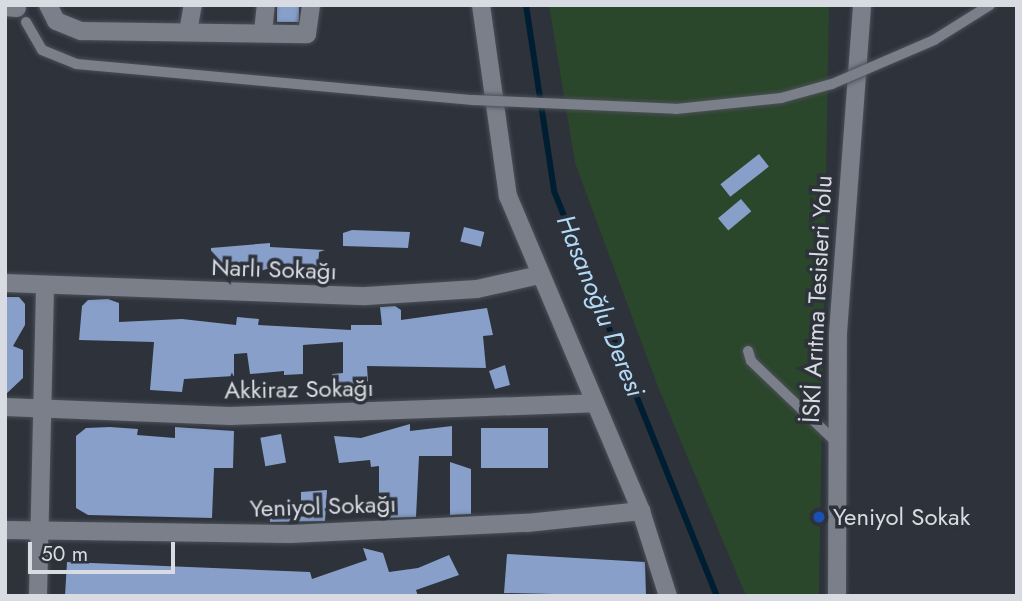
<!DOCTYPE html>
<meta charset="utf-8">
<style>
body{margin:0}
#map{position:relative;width:1022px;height:601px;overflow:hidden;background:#2d323b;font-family:Jost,sans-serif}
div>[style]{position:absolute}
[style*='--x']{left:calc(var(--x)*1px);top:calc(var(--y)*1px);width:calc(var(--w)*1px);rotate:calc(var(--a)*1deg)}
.green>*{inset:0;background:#2a462b}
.stream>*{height:6px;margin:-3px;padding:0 3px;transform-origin:3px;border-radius:3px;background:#001e32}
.building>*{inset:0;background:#879fc9;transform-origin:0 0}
.roads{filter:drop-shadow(0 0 2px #4c5057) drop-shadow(0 0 2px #4c5057)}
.service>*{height:10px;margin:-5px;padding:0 5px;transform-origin:5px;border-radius:5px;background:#7a7f8a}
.minor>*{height:18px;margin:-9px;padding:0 9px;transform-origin:9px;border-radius:9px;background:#7a7f8a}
.tertiary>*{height:18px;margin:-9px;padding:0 9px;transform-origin:9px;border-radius:9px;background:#7a7f8a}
.bridges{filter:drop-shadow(0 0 2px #4c5057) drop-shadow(0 0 2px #4c5057)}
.service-bridge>*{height:10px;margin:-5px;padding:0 5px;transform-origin:5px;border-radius:5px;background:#7a7f8a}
.dots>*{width:19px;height:19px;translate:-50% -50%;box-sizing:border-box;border:4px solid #2d323b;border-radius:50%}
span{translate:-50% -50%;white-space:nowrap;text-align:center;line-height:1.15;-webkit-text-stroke:7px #2d323b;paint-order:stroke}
.street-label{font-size:24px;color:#d8dbe1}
.poi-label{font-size:24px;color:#d8dbe1}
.left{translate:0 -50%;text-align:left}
.water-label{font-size:26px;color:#b2d9f7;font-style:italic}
.frame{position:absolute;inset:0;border:7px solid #d8dbe1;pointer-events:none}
.scale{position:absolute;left:28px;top:542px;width:147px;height:32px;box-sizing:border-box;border:4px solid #d8dbe1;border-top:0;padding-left:9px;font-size:21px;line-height:24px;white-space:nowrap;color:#d8dbe1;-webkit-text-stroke:5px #2d323b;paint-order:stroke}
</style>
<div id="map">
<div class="green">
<i style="clip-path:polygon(549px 5px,829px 5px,819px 596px,746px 596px,658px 387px,575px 163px)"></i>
</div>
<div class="stream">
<i style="--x:526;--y:5;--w:188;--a:81.4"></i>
<i style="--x:554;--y:191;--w:437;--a:68.1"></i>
</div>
<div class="building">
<i style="left:277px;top:5px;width:22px;height:17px"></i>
<i style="left:759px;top:154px;width:16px;height:49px;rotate:52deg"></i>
<i style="left:741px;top:199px;width:16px;height:30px;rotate:50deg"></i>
<i style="left:464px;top:227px;width:21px;height:15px;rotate:14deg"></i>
<i style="clip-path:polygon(352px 230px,410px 232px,408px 248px,343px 246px,343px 233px)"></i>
<i style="clip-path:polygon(270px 243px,270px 247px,325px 250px,319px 252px,318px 267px,283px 264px,254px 273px,211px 270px,211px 248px)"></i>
<i style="clip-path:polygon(5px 297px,19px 297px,25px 304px,25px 325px,13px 346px,23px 350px,23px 378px,5px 395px)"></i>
<i style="clip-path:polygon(108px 299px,119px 303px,119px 322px,182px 319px,236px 325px,237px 317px,259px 319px,258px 325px,351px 330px,351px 325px,382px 325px,380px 307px,395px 306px,401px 310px,401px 320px,487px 308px,493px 335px,483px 336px,486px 368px,367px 366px,369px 397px,332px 398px,332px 374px,343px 373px,343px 342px,303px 345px,303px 374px,284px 375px,284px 371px,250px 374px,247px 353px,234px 354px,234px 376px,184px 379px,182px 392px,150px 390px,154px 342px,79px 340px,82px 306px,88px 300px)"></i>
<i style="clip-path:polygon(505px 365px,510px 385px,495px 389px,489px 371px)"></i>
<i style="clip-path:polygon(410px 424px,410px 431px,452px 426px,452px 456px,419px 456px,416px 517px,379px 518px,379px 466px,371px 467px,370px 460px,339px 463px,334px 436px,361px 438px)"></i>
<i style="clip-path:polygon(175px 427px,234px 431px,233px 468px,214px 468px,212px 518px,88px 515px,76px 508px,76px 436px,86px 428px,110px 427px,138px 429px,137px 435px,175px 438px)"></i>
<i style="left:548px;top:428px;width:40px;height:67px;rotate:90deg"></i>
<i style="left:281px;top:434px;width:29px;height:21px;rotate:80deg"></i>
<i style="clip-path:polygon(450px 462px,471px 469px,471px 514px,450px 515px)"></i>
<i style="clip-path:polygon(327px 490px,325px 521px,270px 522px,269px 509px,301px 509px,301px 492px)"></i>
<i style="clip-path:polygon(363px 548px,383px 553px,389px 572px,418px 568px,449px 555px,459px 575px,416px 590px,418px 596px,65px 596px,67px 562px,310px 572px,312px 579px,367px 560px)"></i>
<i style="clip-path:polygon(507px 554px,645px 562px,646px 596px,504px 593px)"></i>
</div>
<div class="roads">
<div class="service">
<i style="--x:748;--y:351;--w:10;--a:73"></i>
<i style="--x:751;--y:361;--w:115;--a:43.6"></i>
</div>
<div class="minor">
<i style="--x:48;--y:5;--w:18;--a:63"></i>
<i style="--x:56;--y:21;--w:27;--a:22"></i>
<i style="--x:81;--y:31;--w:226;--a:0.8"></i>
<i style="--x:307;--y:34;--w:29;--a:-82"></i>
<i style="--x:5;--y:7;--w:12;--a:5"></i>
<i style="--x:188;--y:32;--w:27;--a:-80"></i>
<i style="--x:263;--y:32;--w:27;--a:-84"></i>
<i style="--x:5;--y:283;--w:361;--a:2.1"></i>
<i style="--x:366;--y:296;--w:111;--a:-3.6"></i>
<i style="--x:477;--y:289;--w:64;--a:-12.7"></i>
<i style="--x:5;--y:407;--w:225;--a:2.3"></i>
<i style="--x:230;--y:416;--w:365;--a:-2"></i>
<i style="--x:5;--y:530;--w:285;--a:0.8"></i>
<i style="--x:290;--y:534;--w:237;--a:-2.7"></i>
<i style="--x:527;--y:523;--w:115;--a:-6"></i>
<i style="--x:38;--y:596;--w:310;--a:-88.7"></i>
</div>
<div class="tertiary">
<i style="--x:481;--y:5;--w:193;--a:82"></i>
<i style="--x:508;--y:196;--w:342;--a:67.1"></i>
<i style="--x:641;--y:511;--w:89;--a:72.4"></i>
<i style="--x:837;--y:596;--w:263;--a:-89.8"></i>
<i style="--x:838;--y:333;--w:329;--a:-85.8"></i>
</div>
</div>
<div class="bridges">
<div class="service-bridge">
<i style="--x:26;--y:22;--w:32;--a:60"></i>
<i style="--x:42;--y:50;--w:37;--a:22"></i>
<i style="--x:76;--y:64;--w:399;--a:5.2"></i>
<i style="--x:473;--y:100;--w:203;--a:2.5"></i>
<i style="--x:676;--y:109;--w:106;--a:-6"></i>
<i style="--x:781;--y:98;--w:53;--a:-15.4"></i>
<i style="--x:832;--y:84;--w:111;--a:-23.3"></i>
<i style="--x:934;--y:40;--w:66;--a:-32"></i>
</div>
</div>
<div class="dots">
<i style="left:819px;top:517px;background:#1a4fb4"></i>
</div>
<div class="street-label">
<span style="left:274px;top:269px;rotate:2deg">Narlı Sokağı</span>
<span style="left:817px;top:299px;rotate:-87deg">İSKİ Arıtma Tesisleri Yolu</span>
<span style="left:299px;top:389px;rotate:-1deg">Akkiraz Sokağı</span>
<span style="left:323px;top:506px;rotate:-2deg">Yeniyol Sokağı</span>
</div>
<div class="poi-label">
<span class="left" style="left:833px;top:517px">Yeniyol Sokak</span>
</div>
<div class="water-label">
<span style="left:600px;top:306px;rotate:68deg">Hasanoğlu Deresi</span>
</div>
<div class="frame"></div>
<div class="scale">50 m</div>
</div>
